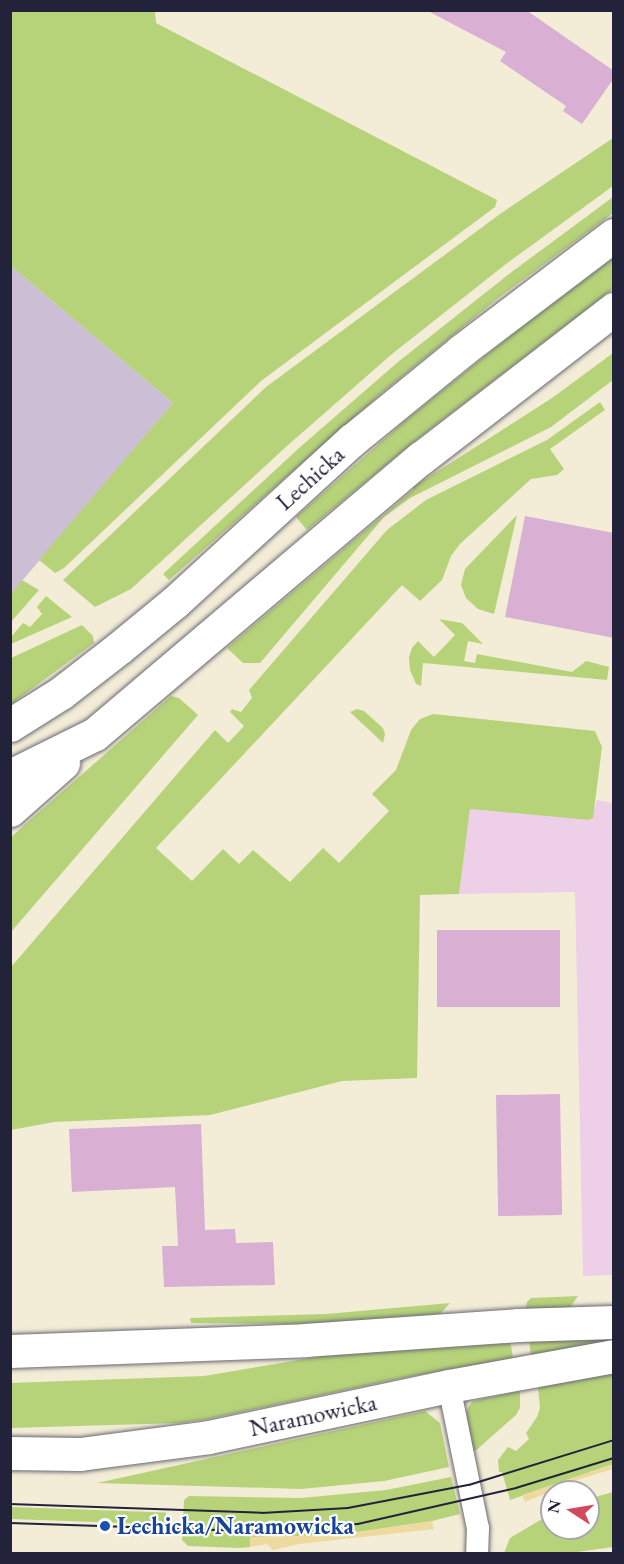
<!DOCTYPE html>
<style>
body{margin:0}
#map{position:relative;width:624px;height:1564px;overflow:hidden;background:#f3edd8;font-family:"EB Garamond",serif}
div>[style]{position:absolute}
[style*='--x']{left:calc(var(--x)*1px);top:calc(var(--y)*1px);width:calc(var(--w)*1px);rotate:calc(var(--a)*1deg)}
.built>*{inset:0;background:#edd0e8}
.industrial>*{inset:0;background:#ccbed4}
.green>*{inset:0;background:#b6d37a;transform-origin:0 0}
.sand>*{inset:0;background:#eeda9e}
.building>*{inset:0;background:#d9afd4;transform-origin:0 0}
.roads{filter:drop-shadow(0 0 2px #6b6972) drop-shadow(0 0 2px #6b6972)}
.street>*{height:22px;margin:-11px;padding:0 11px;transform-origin:11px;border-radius:11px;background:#fff}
.secondary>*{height:33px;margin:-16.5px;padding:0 16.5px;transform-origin:16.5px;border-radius:16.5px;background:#fff}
.primary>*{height:33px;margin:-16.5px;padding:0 16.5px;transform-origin:16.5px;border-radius:16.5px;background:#fff}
.tram>*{height:1.5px;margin:-0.75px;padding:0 0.75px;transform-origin:0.75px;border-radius:0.75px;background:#22223b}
.dots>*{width:16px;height:16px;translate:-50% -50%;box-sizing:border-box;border:3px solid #fff;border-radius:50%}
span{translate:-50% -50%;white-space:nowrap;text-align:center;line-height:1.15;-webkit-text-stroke:4.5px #fff;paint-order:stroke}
.street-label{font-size:24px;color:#22223b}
.transit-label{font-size:24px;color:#164399;font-weight:700}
.left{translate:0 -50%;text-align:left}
.frame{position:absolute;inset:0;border:12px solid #22223b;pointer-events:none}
.north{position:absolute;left:540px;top:1480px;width:60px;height:60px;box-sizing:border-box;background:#fff;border:2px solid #a7a7b1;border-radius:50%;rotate:282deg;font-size:16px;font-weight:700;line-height:24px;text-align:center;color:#22223b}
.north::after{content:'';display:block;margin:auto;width:21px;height:27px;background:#d1495b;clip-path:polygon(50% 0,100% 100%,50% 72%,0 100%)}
</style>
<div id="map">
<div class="built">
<i style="clip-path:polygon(597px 800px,613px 803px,613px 1275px,583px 1276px,575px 892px,459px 894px,470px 809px,591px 820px)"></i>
</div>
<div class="industrial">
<i style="clip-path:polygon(11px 266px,173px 403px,11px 594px)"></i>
</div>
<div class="green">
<i style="clip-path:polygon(11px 10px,155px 11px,156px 23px,497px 200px,495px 207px,261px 381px,64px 568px,55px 573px,39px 560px,173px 403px,11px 266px)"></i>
<i style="clip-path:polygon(613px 138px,613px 186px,506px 264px,392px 354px,287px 446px,131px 589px,95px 607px,63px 580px,266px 387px,500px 214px)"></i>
<i style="clip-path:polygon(613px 197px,613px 213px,497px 299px,383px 392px,169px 580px,163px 574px,299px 448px,398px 362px,513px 271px)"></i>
<i style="clip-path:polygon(613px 258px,613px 289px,420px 437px,307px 530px,296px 517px,406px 420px,510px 336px)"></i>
<i style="clip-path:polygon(613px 353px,613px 380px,551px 427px,410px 498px,384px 517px,260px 663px,243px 663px,227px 648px,414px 489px,413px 487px,552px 398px)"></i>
<i style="clip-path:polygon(600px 402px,605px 410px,550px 449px,564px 469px,557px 475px,531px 479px,460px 544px,451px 556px,442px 580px,420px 601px,402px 585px,156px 848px,192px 881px,223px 849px,239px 864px,253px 850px,290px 882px,323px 848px,339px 863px,389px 811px,372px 794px,396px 770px,411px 730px,420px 719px,433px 714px,595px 731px,602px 747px,593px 818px,589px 820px,470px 809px,459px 894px,420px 895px,417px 1078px,342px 1081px,210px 1115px,54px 1122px,11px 1130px,11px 967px,215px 730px,228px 743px,244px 726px,230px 712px,232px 709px,241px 712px,252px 698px,249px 690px,387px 530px,426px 500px,547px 440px)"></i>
<i style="clip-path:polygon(517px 515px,494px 614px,478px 609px,466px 598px,461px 585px,465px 569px)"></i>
<i style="clip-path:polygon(22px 580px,39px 590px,11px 622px,11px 594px)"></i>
<i style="clip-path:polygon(46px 596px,72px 617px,11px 644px,11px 637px,23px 623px,30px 627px,42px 614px,37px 607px)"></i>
<i style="clip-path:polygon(439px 619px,462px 623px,483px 644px,468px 641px,464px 661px,475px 663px,477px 654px,572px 672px,586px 661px,609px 667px,607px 680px,423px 663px,421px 686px,416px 684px,410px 670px,409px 657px,412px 648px,418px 641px,434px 657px,455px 635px)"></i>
<i style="clip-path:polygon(82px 625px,93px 636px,94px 643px,11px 704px,11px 658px)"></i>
<i style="clip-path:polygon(171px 696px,179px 698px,198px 715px,11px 932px,11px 837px)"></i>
<i style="clip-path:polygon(357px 709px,364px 711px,383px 728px,385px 734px,383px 743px,350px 712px)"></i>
<i style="clip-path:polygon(578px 1296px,569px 1309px,525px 1310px,527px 1302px,531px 1298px)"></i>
<i style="clip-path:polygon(450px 1303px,440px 1314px,324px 1324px,191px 1323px,190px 1318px,326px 1314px)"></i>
<i style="clip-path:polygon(613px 1336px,614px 1343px,531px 1356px,529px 1339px)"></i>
<i style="clip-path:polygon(510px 1340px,513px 1358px,402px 1378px,208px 1419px,179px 1423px,11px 1428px,10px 1383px,204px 1376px,340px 1353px)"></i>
<i style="clip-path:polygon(613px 1370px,613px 1464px,510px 1500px,502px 1472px,499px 1472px,498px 1460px,508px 1447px,516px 1451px,529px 1439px,526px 1433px,537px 1417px,540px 1408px,538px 1387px)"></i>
<i style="clip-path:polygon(520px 1391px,520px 1408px,516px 1415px,473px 1453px,466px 1413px,469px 1406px,473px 1401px)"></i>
<i style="clip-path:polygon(425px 1411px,440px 1423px,449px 1467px,384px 1481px,301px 1489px,97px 1483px)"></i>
<i style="clip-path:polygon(451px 1477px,460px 1514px,432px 1521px,338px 1535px,251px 1537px,250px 1547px,240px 1548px,188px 1546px,182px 1540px,184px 1500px,189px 1496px,301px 1498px,386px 1490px)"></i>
<i style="clip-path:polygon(613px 1492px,613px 1547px,570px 1553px,504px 1553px,510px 1538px,552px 1513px,552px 1528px,588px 1528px,588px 1499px)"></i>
<i style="left:11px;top:1507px;width:155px;height:12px;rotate:2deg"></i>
</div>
<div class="sand">
<i style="clip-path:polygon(613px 1464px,613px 1469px,580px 1479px,525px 1502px,522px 1495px)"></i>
<i style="clip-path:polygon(432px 1521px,434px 1529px,299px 1544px,273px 1550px,267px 1544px,250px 1547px,250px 1537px,338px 1535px)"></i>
</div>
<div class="building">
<i style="clip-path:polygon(426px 10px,526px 10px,614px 71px,614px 78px,582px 124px,563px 111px,566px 106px,500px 61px,506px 52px)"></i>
<i style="clip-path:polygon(525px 516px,614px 533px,614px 638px,505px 617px)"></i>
<i style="left:560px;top:930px;width:77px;height:123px;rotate:90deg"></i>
<i style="left:560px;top:1094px;width:121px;height:64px;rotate:89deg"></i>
<i style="clip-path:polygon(201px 1124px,205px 1230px,235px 1229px,236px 1243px,273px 1242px,275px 1285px,164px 1287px,162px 1246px,178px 1246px,175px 1187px,72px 1192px,69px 1129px)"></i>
</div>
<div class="roads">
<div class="street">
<i style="--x:449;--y:1386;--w:145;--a:78.5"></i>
<i style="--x:478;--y:1528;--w:26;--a:92"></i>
</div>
<div class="secondary">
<i style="--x:10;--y:1351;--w:295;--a:-2.1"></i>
<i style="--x:305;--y:1340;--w:214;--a:-4"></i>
<i style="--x:518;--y:1325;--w:96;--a:-1.8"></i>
<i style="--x:10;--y:1453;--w:70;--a:0.8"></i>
<i style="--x:80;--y:1454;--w:130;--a:-7.5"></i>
<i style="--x:209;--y:1437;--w:245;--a:-12"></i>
<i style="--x:449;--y:1386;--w:168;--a:-10.3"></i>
</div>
<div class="primary">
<i style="--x:10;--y:725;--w:60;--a:-32.1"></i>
<i style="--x:61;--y:693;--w:73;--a:-37.8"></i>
<i style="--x:119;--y:648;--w:72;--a:-39.4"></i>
<i style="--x:175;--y:602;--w:240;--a:-42.5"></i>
<i style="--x:352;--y:440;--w:141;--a:-39.2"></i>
<i style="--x:461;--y:351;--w:192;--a:-37.2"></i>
<i style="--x:10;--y:776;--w:95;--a:-26.3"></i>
<i style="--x:95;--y:734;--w:427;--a:-40.3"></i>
<i style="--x:421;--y:458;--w:244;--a:-37.7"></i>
<i style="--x:10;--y:810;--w:71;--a:-41.6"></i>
</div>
</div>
<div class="tram">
<i style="--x:10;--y:1504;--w:252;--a:2"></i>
<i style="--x:262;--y:1513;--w:86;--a:-3.3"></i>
<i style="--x:348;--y:1508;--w:123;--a:-10.8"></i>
<i style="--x:469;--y:1485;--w:152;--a:-17.2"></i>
<i style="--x:10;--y:1523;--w:238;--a:1.9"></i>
<i style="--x:248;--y:1531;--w:110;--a:-3.6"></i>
<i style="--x:358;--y:1524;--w:162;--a:-12.8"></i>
<i style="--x:516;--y:1488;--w:102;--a:-17"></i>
</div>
<div class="dots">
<i style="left:105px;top:1526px;background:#1a4fb4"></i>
</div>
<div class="street-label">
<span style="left:310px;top:478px;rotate:-42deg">Lechicka</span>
<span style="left:313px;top:1415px;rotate:-12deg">Naramowicka</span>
</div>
<div class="transit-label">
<span class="left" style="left:117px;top:1526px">Lechicka/Naramowicka</span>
</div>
<div class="frame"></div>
<div class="north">N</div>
</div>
